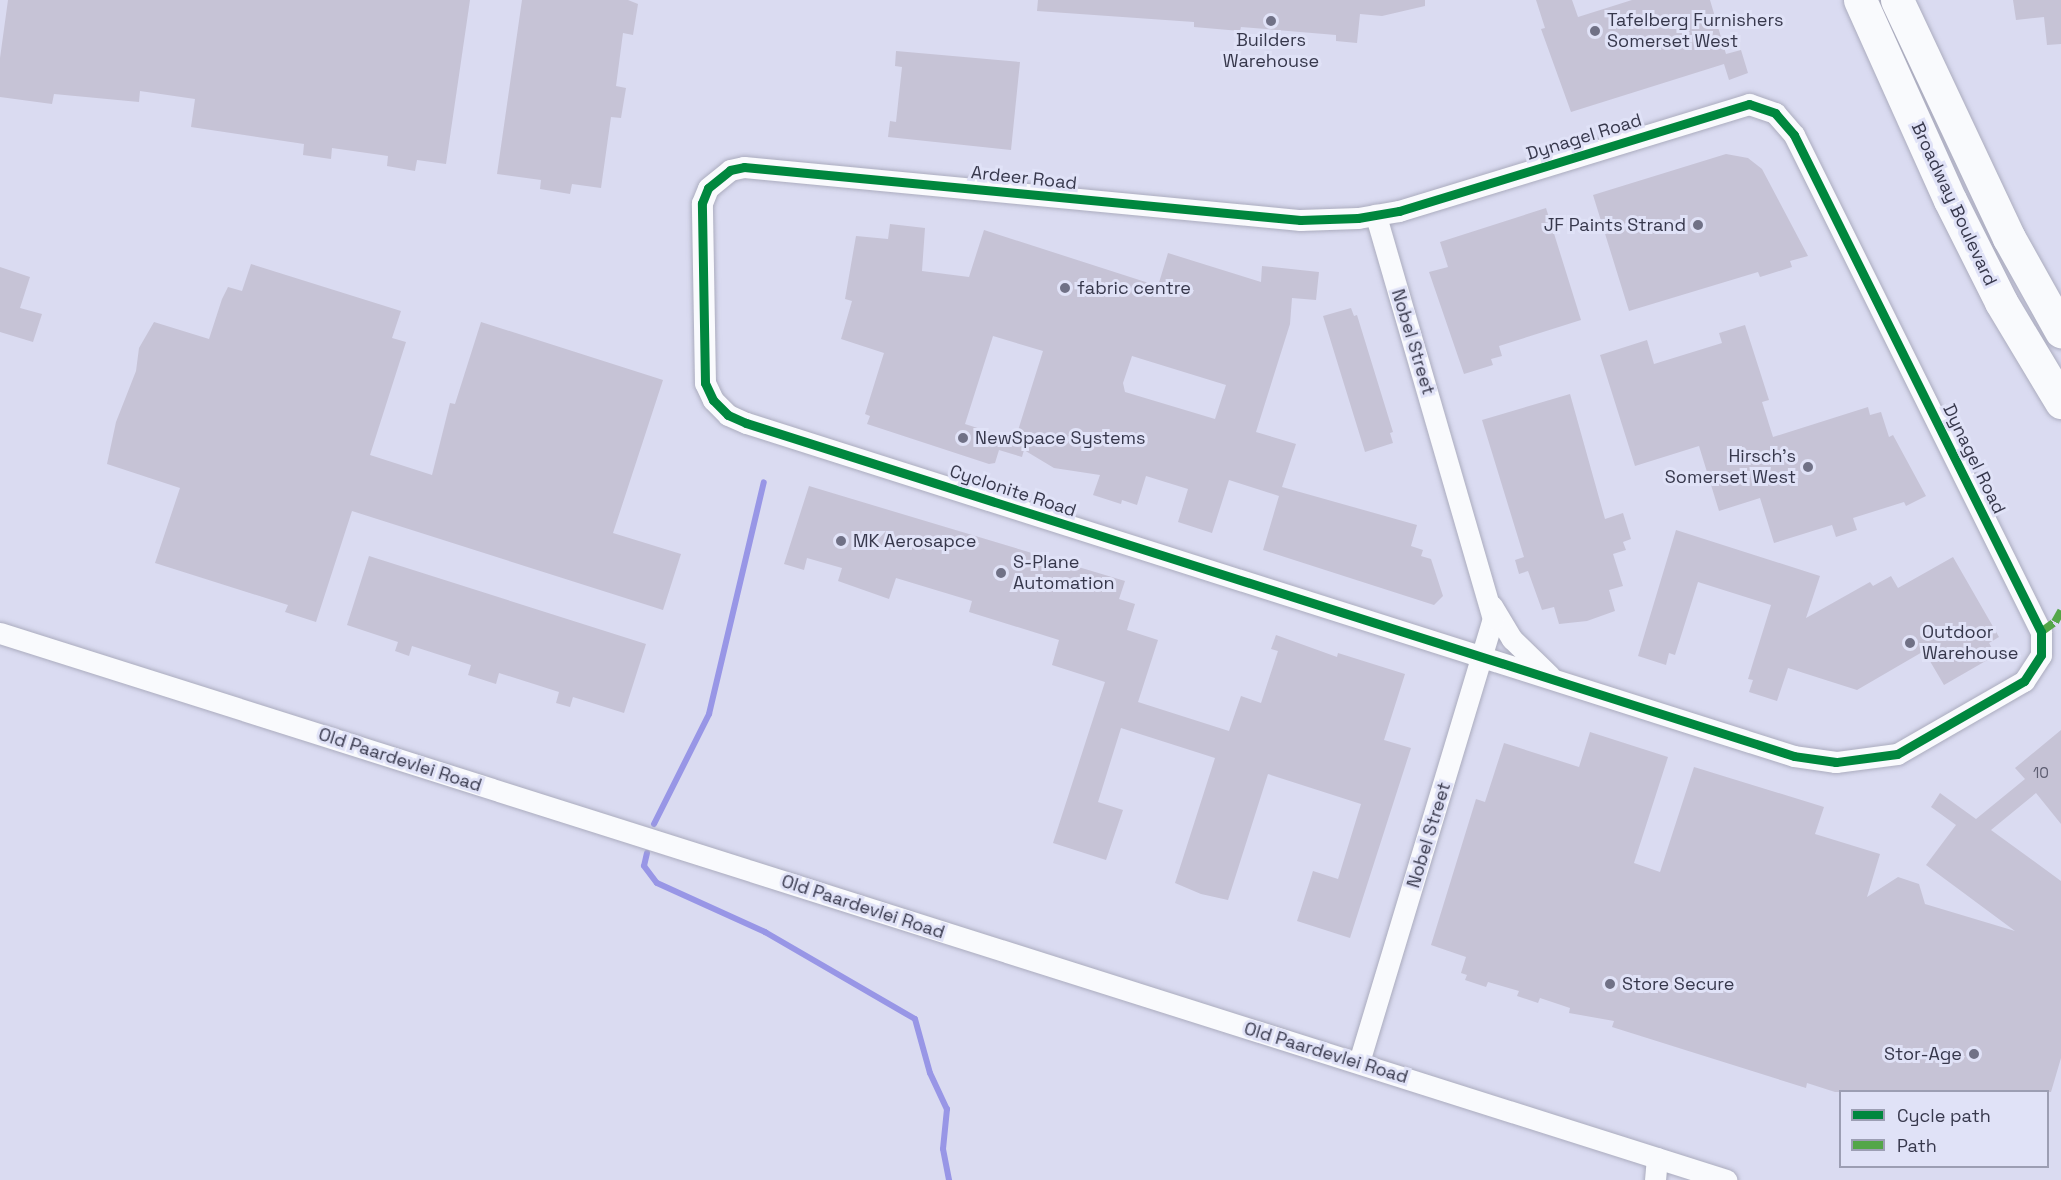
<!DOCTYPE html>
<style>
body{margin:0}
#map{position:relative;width:2061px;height:1180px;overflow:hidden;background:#dadbf1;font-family:"Space Grotesk",sans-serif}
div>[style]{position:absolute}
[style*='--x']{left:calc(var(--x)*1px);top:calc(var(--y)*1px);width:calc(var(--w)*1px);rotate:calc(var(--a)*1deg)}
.stream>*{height:6px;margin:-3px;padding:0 3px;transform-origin:3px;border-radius:3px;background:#9896e6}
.building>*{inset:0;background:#c6c3d6}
.roads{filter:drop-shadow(0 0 2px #abacbe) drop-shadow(0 0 2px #abacbe)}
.street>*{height:21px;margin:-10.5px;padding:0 10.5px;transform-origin:10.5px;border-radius:10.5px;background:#f9fafd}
.primary>*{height:33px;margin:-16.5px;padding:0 16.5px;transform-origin:16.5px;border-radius:16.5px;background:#f9fafd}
.quiet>*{height:8px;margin-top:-4px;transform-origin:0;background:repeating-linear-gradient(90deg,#53a648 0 15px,transparent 0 23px)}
.cycleway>*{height:9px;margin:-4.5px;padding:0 4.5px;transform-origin:4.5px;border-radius:4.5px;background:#00873e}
.dots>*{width:16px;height:16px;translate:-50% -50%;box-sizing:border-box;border:3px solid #e0e2f7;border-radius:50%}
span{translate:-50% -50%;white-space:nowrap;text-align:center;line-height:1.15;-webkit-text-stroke:6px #e0e2f7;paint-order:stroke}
.number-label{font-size:15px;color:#5d5d71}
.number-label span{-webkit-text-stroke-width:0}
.poi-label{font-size:18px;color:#37384c}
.left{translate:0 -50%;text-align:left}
.right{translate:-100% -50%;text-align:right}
.street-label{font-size:18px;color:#37384c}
.legend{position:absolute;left:1839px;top:1090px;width:210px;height:78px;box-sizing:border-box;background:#e0e2f7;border:2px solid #9c9eb3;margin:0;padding:8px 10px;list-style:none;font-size:18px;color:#37384c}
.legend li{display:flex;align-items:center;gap:12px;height:30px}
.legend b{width:30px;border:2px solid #9c9eb3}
</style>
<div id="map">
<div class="stream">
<i style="--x:654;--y:824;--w:123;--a:-63.4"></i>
<i style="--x:709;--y:714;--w:238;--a:-76.7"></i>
<i style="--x:647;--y:853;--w:13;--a:103"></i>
<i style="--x:644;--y:866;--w:21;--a:53"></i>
<i style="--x:657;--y:883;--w:119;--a:24.4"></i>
<i style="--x:765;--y:932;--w:173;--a:30.1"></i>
<i style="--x:915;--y:1019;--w:56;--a:74.5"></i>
<i style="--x:930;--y:1073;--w:40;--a:65"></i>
<i style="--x:947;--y:1109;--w:40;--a:95.7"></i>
<i style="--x:943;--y:1149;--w:32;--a:79"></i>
</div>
<div class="building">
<i style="clip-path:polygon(8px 0,470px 0,446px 164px,417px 160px,415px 171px,387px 166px,388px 156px,332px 148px,331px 159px,303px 155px,304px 144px,191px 127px,195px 99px,140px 91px,139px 102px,54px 94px,52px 104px,0 97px,0 58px)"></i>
<i style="clip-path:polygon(522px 0,628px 0,638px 4px,633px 35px,623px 33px,616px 86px,626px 88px,621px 118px,611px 117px,601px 188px,572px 184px,570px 194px,540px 189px,541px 180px,497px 174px)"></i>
<i style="clip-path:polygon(1038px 0,1425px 0,1425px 6px,1382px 16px,1360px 14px,1357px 43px,1336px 41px,1336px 35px,1241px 27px,1240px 31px,1194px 27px,1194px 22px,1037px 11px)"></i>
<i style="clip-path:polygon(1536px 0,1572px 0,1578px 17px,1632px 0,1710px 0,1726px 54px,1741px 50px,1748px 73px,1729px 80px,1724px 64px,1571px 112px,1541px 29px,1545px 28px)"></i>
<i style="clip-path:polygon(2013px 0,2061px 0,2061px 44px,2047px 45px,2044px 17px,2016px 20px)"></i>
<i style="clip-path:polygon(896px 51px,1020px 62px,1011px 150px,888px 137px,890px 121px,896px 122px,902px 67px,895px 66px)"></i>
<i style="clip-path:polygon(1726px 154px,1748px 158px,1762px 169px,1808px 256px,1790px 261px,1792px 267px,1760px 277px,1758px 272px,1629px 311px,1593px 195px)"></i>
<i style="clip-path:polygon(1546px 208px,1581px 320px,1499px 346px,1502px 356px,1491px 359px,1493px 365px,1464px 374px,1429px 272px,1448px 267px,1440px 242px)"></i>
<i style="clip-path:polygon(evenodd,890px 224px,925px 228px,922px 271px,969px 277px,984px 230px,1158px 286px,1168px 253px,1261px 282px,1262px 266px,1319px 272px,1316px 300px,1292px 298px,1290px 324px,1256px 432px,1296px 444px,1282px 487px,1417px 525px,1411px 546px,1423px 550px,1421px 556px,1431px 559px,1443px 596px,1434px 605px,1263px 550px,1279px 496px,1229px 480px,1212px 533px,1178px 522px,1188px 489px,1146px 476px,1137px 505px,1122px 500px,1121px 504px,1093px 495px,1100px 475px,1054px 468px,1024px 450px,1022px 457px,999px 450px,995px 463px,989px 464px,867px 424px,870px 416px,865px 414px,884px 353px,841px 339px,852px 301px,845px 299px,856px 236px,888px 239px,890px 224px,993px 336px,1043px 351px,1015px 440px,965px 424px,993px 336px,890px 224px,1132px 356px,1226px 385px,1215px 419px,1125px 392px,1123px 383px,1132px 356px)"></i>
<i style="clip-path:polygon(251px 264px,401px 311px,392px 338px,406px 342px,370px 455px,432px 475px,450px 403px,455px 404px,481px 322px,663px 380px,613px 533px,681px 554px,663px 610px,352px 511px,316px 622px,285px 612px,288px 605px,155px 563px,180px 488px,107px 464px,116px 422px,136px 371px,139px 348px,154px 322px,209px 339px,222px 299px,228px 287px,242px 291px)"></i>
<i style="clip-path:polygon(0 267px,30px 277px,20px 308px,42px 314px,33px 342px,0 332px)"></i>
<i style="clip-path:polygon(1351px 308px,1354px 316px,1357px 315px,1393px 432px,1390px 433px,1393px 443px,1365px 452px,1323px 316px)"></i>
<i style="clip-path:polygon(1745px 325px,1769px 400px,1762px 402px,1773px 437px,1868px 407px,1870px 415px,1881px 412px,1889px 437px,1893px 435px,1926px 496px,1906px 506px,1904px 502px,1853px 518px,1857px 530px,1836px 537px,1832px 525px,1774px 543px,1760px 498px,1719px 511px,1699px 446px,1635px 466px,1600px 355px,1647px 340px,1654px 364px,1722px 343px,1719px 333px)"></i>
<i style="clip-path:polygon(1570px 394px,1605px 519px,1623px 513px,1631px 539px,1623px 542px,1626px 550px,1613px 554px,1623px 586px,1609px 590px,1615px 611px,1587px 621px,1559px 624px,1554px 607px,1542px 610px,1528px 571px,1519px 574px,1515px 560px,1524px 557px,1482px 420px)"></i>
<i style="clip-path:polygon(809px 486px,1125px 581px,1119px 599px,1135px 604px,1127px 630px,1158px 640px,1138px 702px,1229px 731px,1241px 696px,1261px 703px,1278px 651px,1271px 649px,1276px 635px,1337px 657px,1338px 653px,1405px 674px,1384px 740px,1411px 748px,1350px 938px,1297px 921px,1313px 871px,1338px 879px,1361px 804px,1268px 774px,1228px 900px,1201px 894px,1175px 883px,1215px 758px,1121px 728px,1098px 802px,1123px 810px,1106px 860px,1053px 843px,1105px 682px,1052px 665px,1059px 640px,969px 612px,972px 601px,896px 578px,889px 599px,838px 581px,842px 568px,807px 558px,804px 570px,784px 564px)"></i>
<i style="clip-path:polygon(1676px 530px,1820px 576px,1806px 618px,1870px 582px,1873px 586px,1891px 576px,1898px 588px,1953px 557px,1999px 637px,1989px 643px,1996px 655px,1944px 685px,1924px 651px,1857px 690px,1788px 668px,1777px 701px,1749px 692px,1753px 680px,1748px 679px,1771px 605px,1698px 582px,1675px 655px,1669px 653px,1666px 665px,1638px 656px)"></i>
<i style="clip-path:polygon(369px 556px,646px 644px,624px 713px,573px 697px,570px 707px,556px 703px,559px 692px,499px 673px,496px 684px,468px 675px,471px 665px,412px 646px,409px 656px,395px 651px,398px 642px,347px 625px)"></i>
<i style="clip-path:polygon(2061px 730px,2061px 824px,2036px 793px,1991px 830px,2061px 881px,2061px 1058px,2051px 1092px,1835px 1092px,1807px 1083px,1806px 1088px,1612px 1027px,1614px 1021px,1569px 1013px,1570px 1008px,1540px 998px,1538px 1003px,1517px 996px,1519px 991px,1488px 982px,1486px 987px,1465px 980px,1467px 975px,1461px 973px,1466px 957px,1431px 945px,1476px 799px,1485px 802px,1504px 743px,1579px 767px,1590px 732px,1668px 757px,1634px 863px,1660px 872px,1694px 767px,1824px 807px,1815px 834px,1880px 854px,1867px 897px,1898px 877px,1919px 884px,1925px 904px,2015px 931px,1926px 865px,1956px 825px,1931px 807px,1940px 793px,1976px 819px,2025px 779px,2015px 768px)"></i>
</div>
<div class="roads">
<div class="street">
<i style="--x:1749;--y:104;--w:28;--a:19"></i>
<i style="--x:1775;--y:113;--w:29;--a:49"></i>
<i style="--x:1794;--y:135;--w:555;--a:63.57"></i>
<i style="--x:2041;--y:632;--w:23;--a:90"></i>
<i style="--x:2041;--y:655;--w:31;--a:123"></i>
<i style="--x:2024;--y:681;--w:146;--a:150.1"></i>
<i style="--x:1897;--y:754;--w:62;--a:172.5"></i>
<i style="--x:1836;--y:762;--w:42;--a:-171.9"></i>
<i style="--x:1794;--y:756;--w:1100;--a:-162.37"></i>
<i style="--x:746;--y:423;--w:20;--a:-156"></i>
<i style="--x:728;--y:415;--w:21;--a:-135"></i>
<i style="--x:713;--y:400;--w:19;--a:-115"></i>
<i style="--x:705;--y:383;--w:180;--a:-91"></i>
<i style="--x:702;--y:203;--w:16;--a:-68"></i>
<i style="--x:708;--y:188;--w:28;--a:-39"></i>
<i style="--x:730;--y:170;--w:14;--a:-12"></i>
<i style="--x:744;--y:167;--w:559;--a:5.45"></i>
<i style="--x:1300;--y:220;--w:58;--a:-2"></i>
<i style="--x:1358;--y:218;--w:42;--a:-9.7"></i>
<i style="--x:1399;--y:211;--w:366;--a:-17"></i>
<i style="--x:1492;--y:606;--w:39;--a:59"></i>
<i style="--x:1512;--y:639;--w:53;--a:44.2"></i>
<i style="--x:0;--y:633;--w:1811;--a:17.58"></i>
<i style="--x:1359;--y:1062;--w:463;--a:-73.2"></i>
<i style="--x:1493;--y:619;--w:421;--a:-106.2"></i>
<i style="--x:1655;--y:1180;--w:22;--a:-85"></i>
</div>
<div class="primary">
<i style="--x:1860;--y:0;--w:219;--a:65.8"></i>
<i style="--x:1950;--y:200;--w:114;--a:63.4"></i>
<i style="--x:2001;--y:302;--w:117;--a:59"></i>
<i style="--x:1897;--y:0;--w:263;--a:64.8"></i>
<i style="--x:2009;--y:238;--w:107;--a:60.8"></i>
</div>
</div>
<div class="quiet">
<i style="--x:2041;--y:632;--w:17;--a:-36"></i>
<i style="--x:2055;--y:622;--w:13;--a:-61"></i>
</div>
<div class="cycleway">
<i style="--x:1749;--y:104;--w:28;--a:19"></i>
<i style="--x:1775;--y:113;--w:29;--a:49"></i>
<i style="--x:1794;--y:135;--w:555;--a:63.57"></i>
<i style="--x:2041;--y:632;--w:23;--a:90"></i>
<i style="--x:2041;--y:655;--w:31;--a:123"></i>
<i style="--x:2024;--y:681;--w:146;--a:150.1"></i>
<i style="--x:1897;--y:754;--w:62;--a:172.5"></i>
<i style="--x:1836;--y:762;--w:42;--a:-171.9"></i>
<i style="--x:1794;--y:756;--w:1100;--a:-162.37"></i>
<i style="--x:746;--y:423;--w:20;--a:-156"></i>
<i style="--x:728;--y:415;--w:21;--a:-135"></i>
<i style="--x:713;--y:400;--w:19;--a:-115"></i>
<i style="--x:705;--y:383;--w:180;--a:-91"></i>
<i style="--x:702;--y:203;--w:16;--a:-68"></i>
<i style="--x:708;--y:188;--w:28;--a:-39"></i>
<i style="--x:730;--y:170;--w:14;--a:-12"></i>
<i style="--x:744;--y:167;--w:559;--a:5.45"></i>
<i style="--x:1300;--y:220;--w:58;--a:-2"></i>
<i style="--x:1358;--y:218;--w:42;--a:-9.7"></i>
<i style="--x:1399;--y:211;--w:366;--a:-17"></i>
</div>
<div class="dots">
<i style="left:1271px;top:21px;background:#707186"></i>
<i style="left:1595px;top:31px;background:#707186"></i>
<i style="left:1698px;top:225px;background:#707186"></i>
<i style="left:1065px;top:288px;background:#707186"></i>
<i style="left:963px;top:438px;background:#707186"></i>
<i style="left:1808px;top:467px;background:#707186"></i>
<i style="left:841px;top:541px;background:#707186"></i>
<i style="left:1001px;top:573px;background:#707186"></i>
<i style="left:1910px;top:643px;background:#707186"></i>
<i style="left:1610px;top:984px;background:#707186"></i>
<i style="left:1974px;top:1054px;background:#707186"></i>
</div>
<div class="number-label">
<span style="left:2041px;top:773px">10</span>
</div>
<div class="poi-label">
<span class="left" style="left:1607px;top:31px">Tafelberg Furnishers<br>Somerset West</span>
<span style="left:1271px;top:51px">Builders<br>Warehouse</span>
<span class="right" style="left:1686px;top:225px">JF Paints Strand</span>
<span class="left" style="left:1077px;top:288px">fabric centre</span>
<span class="left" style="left:975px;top:438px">NewSpace Systems</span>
<span class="right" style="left:1796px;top:467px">Hirsch's<br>Somerset West</span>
<span class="left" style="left:853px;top:541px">MK Aerosapce</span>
<span class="left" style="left:1013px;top:573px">S-Plane<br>Automation</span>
<span class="left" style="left:1922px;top:643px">Outdoor<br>Warehouse</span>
<span class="left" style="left:1622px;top:984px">Store Secure</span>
<span class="right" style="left:1962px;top:1054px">Stor-Age</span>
</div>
<div class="street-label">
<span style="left:1584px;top:137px;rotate:-17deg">Dynagel Road</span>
<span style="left:1024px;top:178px;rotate:6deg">Ardeer Road</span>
<span style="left:1954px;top:204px;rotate:65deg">Broadway Boulevard</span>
<span style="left:1413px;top:342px;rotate:73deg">Nobel Street</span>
<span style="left:1974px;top:459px;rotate:64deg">Dynagel Road</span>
<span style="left:1013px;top:491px;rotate:18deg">Cyclonite Road</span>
<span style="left:400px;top:760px;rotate:18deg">Old Paardevlei Road</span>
<span style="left:1429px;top:835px;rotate:-73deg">Nobel Street</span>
<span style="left:863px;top:907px;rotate:18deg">Old Paardevlei Road</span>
<span style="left:1326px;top:1053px;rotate:17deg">Old Paardevlei Road</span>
</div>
<ul class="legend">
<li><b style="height:8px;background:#00873e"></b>Cycle path</li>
<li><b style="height:8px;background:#53a648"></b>Path</li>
</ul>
</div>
